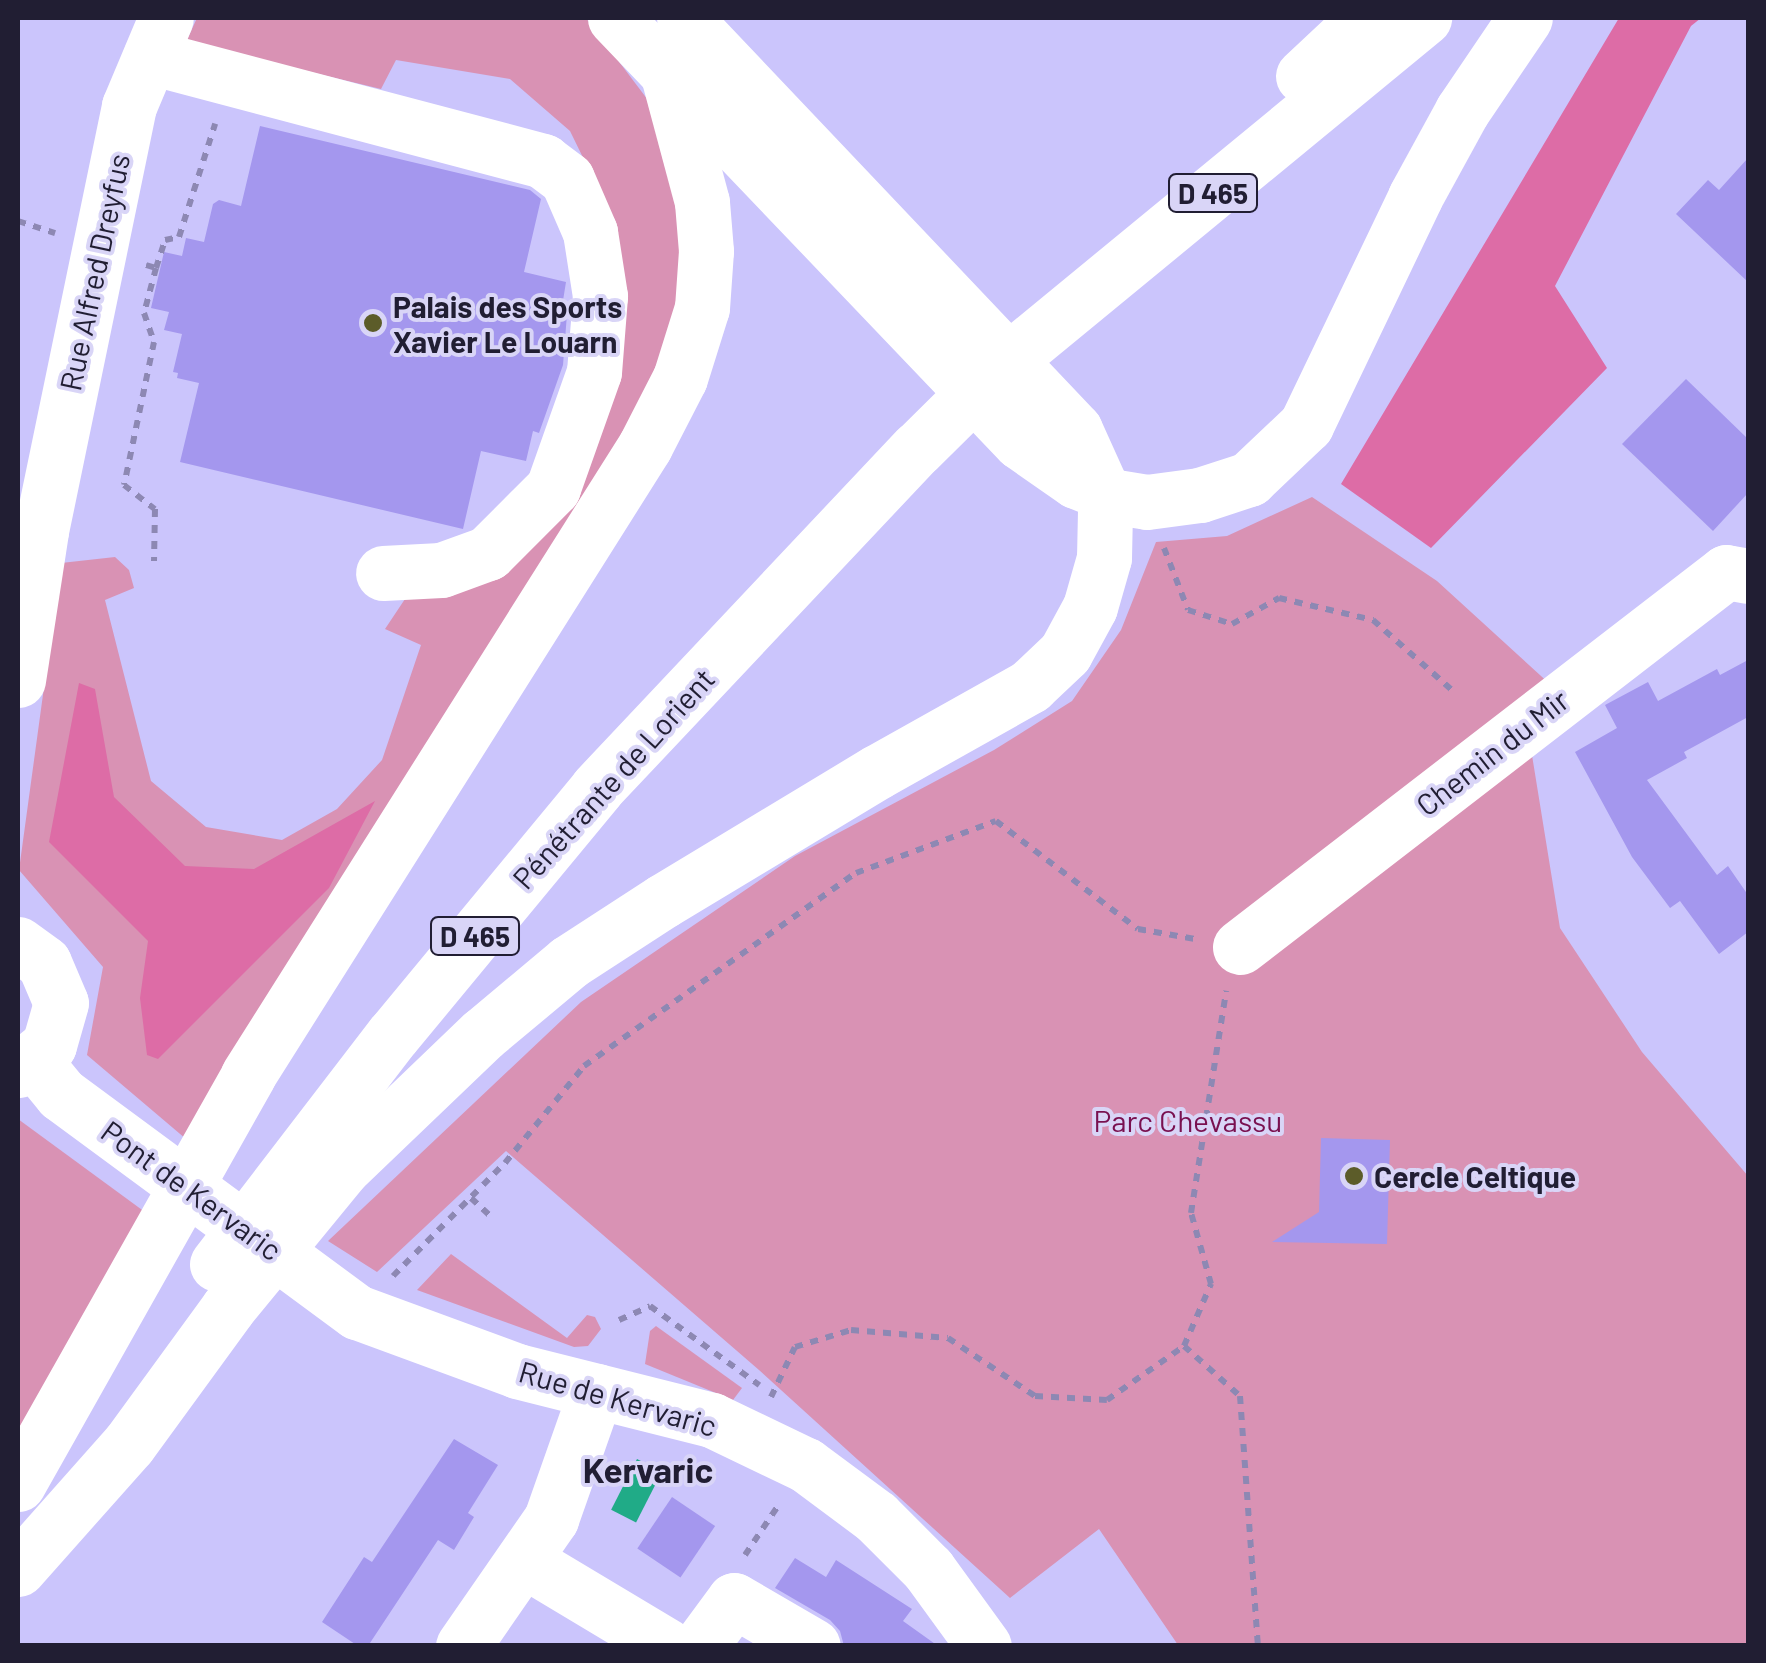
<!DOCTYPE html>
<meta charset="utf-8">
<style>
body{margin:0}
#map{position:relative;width:1766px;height:1663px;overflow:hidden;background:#cbc5fc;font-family:Barlow,sans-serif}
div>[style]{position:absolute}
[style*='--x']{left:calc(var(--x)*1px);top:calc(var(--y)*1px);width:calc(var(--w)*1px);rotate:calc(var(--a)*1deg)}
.green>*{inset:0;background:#d992b4}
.forest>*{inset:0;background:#dd6ca6}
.water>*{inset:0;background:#20ab87;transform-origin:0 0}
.building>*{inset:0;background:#a497ee;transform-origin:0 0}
.path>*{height:6px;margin-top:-3px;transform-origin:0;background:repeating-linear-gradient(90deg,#8d88b3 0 8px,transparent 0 16px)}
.minor>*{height:55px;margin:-27.5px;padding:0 27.5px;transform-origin:27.5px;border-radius:27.5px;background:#fff}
.major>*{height:55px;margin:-27.5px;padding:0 27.5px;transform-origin:27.5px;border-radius:27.5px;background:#fff}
.highway>*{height:55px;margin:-27.5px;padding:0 27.5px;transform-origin:27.5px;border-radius:27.5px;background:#fff}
.dots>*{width:28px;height:28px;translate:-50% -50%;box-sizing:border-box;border:5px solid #d9d5f7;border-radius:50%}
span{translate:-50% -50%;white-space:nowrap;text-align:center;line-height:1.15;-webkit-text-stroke:8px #d9d5f7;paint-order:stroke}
.shield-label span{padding:2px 8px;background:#d9d5f7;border:2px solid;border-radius:8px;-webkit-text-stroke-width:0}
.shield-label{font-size:28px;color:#211e33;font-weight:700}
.street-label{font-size:30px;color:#211e33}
.poi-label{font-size:30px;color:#211e33;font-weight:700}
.left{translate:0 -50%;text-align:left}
.park-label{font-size:30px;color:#791050}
.quarter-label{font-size:35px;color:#211e33;font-weight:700}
.frame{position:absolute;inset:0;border:20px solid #211e33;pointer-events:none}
</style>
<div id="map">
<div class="green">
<i style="clip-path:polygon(197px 18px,586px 18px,657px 112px,688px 240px,666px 362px,186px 1139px,87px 1055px,103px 967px,19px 870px,61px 563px,115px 557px,129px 570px,134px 588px,105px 600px,151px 781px,206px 827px,282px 840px,337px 809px,382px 760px,421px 645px,385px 629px,409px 593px,507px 558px,615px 223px,570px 131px,510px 79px,396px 60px,381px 89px,186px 42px)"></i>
<i style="clip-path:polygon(1312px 497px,1437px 581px,1552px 686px,1531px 749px,1560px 928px,1642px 1052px,1748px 1176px,1748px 1645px,1178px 1645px,1099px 1529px,1010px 1598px,759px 1370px,506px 1151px,377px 1272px,328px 1241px,581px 1002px,795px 856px,994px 750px,1072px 701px,1121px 630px,1156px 542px,1227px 536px)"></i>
<i style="clip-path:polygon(18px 1119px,149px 1215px,18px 1449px)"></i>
<i style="clip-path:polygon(451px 1254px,567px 1338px,587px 1315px,595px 1317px,601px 1329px,588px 1346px,574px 1347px,417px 1290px)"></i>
<i style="clip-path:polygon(656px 1326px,742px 1388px,733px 1400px,645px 1364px,650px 1331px)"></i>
</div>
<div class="forest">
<i style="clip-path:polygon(1619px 18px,1701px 18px,1691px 26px,1555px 286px,1607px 368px,1431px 548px,1341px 484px)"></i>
<i style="clip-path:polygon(79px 683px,95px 689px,114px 797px,185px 866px,254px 869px,375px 801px,329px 888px,158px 1059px,147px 1055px,140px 998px,148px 941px,49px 842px)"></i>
</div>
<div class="water">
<i style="left:637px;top:1459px;width:28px;height:57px;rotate:27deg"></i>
</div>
<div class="building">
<i style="clip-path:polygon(260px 126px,530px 190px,541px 199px,524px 272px,566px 282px,561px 313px,567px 314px,563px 365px,539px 433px,533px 431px,526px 461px,481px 451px,463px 529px,180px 462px,199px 383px,177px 378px,178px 373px,173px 372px,182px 334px,164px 330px,169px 312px,151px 308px,164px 252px,182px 256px,186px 238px,204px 242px,213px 204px,219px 200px,241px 206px)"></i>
<i style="clip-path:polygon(1748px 158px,1748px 282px,1676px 214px,1708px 180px,1719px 190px)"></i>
<i style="clip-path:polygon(1686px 379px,1748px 439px,1748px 493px,1713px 531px,1622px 444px)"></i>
<i style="clip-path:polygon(1748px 660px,1748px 717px,1684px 752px,1687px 758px,1647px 780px,1717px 875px,1728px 866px,1748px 895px,1748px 932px,1719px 954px,1680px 901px,1670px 908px,1632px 857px,1575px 752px,1617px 728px,1605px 705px,1648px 682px,1658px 701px,1717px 669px,1720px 675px)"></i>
<i style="clip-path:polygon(1321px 1138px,1390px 1140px,1387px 1244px,1272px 1242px,1319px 1212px)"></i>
<i style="clip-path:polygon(454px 1439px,498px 1465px,468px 1513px,474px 1517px,454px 1550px,438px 1540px,368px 1646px,358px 1646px,322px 1622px,364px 1557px,372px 1562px)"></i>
<i style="left:672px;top:1497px;width:52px;height:62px;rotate:34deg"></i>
<i style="clip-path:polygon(795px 1558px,826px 1577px,836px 1560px,912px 1609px,903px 1621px,938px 1646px,844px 1646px,840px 1631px,830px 1620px,775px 1588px)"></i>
</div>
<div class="path">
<i style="--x:18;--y:221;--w:39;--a:18"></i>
<i style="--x:146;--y:265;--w:10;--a:17"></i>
<i style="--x:156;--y:268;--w:47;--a:104.9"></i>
<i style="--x:144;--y:313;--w:31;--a:71"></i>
<i style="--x:154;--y:342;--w:146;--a:101.8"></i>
<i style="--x:124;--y:485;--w:39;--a:38"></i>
<i style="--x:155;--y:509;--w:52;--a:91.1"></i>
<i style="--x:156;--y:268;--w:29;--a:-72"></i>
<i style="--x:165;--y:240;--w:14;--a:-12"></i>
<i style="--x:179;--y:237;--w:119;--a:-72.3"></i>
<i style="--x:1164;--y:548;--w:66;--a:68.8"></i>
<i style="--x:1188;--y:610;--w:46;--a:17.7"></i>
<i style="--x:1232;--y:624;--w:54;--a:-29"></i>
<i style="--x:1279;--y:598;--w:97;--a:13.2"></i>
<i style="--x:1373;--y:620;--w:107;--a:41.6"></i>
<i style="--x:471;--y:1198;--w:25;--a:43"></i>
<i style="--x:393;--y:1276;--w:159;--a:-45.3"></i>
<i style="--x:505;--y:1163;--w:125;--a:-50.8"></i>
<i style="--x:584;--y:1066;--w:334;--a:-35.4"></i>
<i style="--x:856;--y:873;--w:149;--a:-20.4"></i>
<i style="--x:996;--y:821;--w:178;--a:37.3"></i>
<i style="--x:1138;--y:929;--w:58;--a:10"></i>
<i style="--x:619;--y:1320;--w:34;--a:-24"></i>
<i style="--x:650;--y:1306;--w:135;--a:35.9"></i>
<i style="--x:1184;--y:1346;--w:75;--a:41.8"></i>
<i style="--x:1240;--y:1396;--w:251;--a:85.9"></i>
<i style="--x:771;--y:1397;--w:55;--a:-64.4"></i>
<i style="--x:795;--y:1347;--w:59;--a:-16.9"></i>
<i style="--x:851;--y:1330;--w:97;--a:4.7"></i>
<i style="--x:948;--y:1338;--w:105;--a:33.7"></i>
<i style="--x:1035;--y:1396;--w:72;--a:3.2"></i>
<i style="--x:1107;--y:1400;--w:94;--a:-35"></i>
<i style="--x:1184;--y:1346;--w:68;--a:-66.5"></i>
<i style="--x:1211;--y:1284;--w:74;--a:-105.7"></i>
<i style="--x:1191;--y:1213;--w:225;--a:-81"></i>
<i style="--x:745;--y:1555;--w:63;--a:-56.1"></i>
</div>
<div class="minor">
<i style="--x:150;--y:57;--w:407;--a:14.8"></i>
<i style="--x:543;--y:161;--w:30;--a:37"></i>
<i style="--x:567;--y:179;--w:58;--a:66.5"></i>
<i style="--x:590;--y:232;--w:65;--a:81.1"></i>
<i style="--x:600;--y:296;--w:76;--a:94.5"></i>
<i style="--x:594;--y:372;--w:123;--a:109.5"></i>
<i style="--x:553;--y:488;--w:92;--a:135"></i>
<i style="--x:488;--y:553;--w:50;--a:160.1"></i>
<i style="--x:441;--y:570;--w:58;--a:177"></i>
<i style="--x:18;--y:680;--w:151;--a:-81.2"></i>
<i style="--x:41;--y:531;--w:434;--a:-78.3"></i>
<i style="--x:129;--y:106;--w:95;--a:-67.2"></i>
<i style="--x:18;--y:944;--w:32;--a:36"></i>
<i style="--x:44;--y:963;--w:43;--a:67"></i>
<i style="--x:61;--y:1003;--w:44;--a:105.9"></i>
<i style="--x:49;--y:1045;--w:40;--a:141"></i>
<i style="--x:1240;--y:947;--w:614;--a:-37.65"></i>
<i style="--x:1726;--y:572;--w:22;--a:10"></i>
<i style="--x:34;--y:1061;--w:43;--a:50.7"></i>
<i style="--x:61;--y:1094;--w:368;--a:36.4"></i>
<i style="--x:357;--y:1312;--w:171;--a:20.2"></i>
<i style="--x:517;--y:1371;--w:201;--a:14.1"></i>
<i style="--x:712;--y:1420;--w:104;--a:25.6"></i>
<i style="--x:806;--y:1465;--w:87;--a:36.6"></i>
<i style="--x:876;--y:1517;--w:74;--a:45"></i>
<i style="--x:928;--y:1569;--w:95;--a:54"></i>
<i style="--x:525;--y:1561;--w:165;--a:30.9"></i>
<i style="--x:463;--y:1646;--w:155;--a:-55.3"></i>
<i style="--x:551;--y:1519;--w:136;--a:-70.6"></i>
<i style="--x:700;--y:1646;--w:57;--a:-53.5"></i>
<i style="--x:734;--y:1600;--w:91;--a:30.2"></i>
</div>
<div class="major">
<i style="--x:217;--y:1264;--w:289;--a:-52.5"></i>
<i style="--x:393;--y:1035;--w:320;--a:-50.4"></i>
<i style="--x:597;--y:788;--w:466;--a:-46.7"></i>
<i style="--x:917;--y:449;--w:118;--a:-44.7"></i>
<i style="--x:18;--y:1484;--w:469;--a:-60.6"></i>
<i style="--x:248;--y:1075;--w:744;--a:-57.74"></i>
<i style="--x:645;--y:446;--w:76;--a:-62.8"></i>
<i style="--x:680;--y:378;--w:73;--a:-72.6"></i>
<i style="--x:702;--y:308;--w:57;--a:-86"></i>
<i style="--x:706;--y:251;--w:49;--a:-94.7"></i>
<i style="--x:702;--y:202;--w:139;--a:-105"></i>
<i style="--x:18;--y:1569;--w:167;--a:-48.4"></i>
<i style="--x:129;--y:1444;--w:168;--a:-53.9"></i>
<i style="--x:228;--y:1308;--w:180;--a:-50.6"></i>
<i style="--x:342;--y:1169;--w:195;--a:-43.8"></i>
<i style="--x:483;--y:1034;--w:112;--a:-39.9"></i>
<i style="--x:569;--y:962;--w:112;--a:-33"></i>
<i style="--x:663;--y:901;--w:250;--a:-31.1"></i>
<i style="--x:877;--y:772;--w:176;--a:-29.3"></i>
<i style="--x:1030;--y:686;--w:48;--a:-43.3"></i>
<i style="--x:1065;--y:653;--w:52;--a:-61.5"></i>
<i style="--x:1090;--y:607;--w:51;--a:-74.1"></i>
<i style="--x:1104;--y:558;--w:49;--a:-88.8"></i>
<i style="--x:1105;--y:509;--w:17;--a:-97"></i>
<i style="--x:1103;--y:492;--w:68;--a:-114.3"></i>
<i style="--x:1075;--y:430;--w:568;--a:-133.5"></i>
</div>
<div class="highway">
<i style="--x:615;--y:18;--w:586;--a:46.31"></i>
<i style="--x:1020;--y:442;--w:68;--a:34.9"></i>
<i style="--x:1076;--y:481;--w:43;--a:21.8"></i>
<i style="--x:1116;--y:497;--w:31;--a:9"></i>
<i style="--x:1147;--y:502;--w:53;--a:-7.5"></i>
<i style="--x:1200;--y:495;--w:52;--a:-18.1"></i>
<i style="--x:1249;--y:479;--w:79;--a:-43.5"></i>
<i style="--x:1306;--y:425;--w:253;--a:-64.4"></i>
<i style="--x:1415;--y:197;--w:98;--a:-61.3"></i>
<i style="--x:1462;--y:111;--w:112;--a:-55.9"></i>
<i style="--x:1303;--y:76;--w:85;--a:-43.1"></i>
<i style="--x:1001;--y:366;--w:548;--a:-39.44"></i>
</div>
<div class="dots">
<i style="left:373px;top:323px;background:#5c5c29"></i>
<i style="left:1354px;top:1176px;background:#5c5c29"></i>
</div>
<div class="shield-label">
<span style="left:1213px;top:193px">D 465</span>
<span style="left:475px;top:936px">D 465</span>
</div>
<div class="street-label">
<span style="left:94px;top:272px;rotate:-78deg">Rue Alfred Dreyfus</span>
<span style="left:1492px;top:752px;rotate:-38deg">Chemin du Mir</span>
<span style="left:613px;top:778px;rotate:-48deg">Pénétrante de Lorient</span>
<span style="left:192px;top:1190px;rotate:36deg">Pont de Kervaric</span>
<span style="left:618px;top:1398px;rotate:16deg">Rue de Kervaric</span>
</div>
<div class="poi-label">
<span class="left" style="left:393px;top:323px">Palais des Sports<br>Xavier Le Louarn</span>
<span class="left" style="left:1374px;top:1176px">Cercle Celtique</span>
</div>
<div class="park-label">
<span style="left:1188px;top:1120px">Parc Chevassu</span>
</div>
<div class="quarter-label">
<span style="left:648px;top:1469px">Kervaric</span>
</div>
<div class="frame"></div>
</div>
